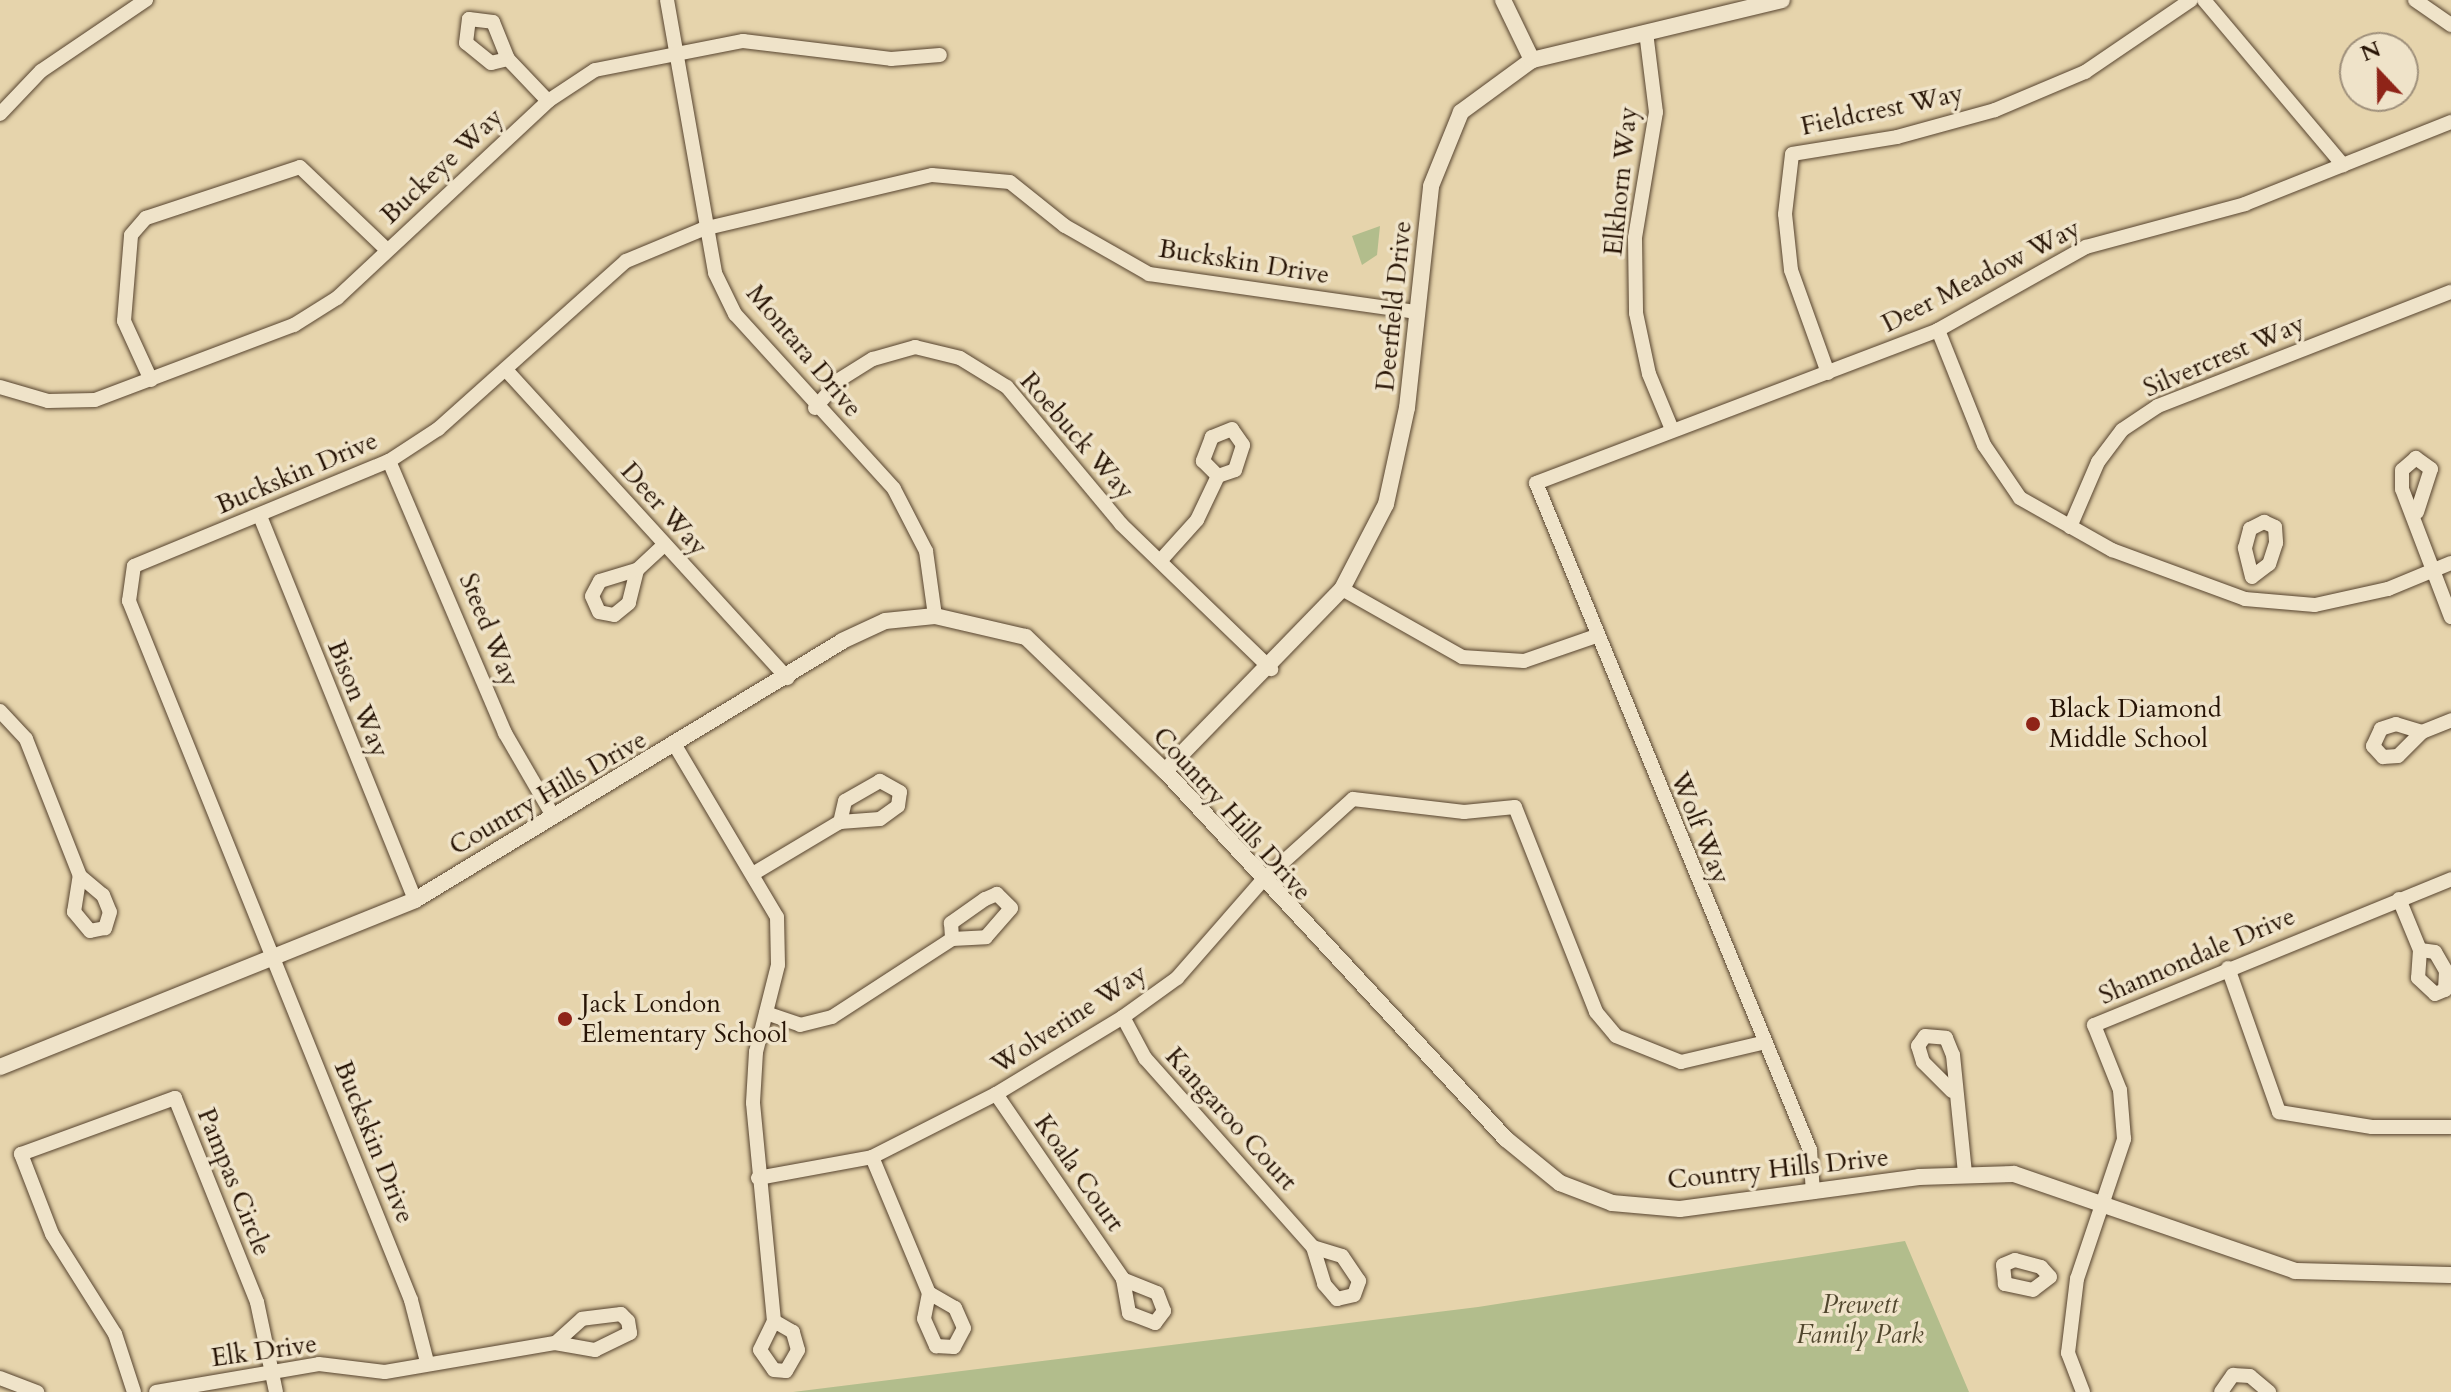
<!DOCTYPE html>
<style>
body{margin:0}
#map{position:relative;width:2451px;height:1392px;overflow:hidden;background:#e6d4ac;font-family:Cardo,serif}
div>[style]{position:absolute}
[style*='--x']{left:calc(var(--x)*1px);top:calc(var(--y)*1px);width:calc(var(--w)*1px);rotate:calc(var(--a)*1deg)}
.green>*{inset:0;background:#b2bd8c}
.roads{filter:drop-shadow(0 0 2px #57442f) drop-shadow(0 0 2px #57442f)}
.minor>*{height:14px;margin:-7px;padding:0 7px;transform-origin:7px;border-radius:7px;background:#efe3c9}
.tertiary>*{height:16px;margin:-8px;padding:0 8px;transform-origin:8px;border-radius:8px;background:#efe3c9}
.dots>*{width:22px;height:22px;translate:-50% -50%;box-sizing:border-box;border:4px solid #efe3c9;border-radius:50%}
span{translate:-50% -50%;white-space:nowrap;text-align:center;line-height:1.15;-webkit-text-stroke:7px #efe3c9;paint-order:stroke}
.street-label{font-size:26px;color:#271405}
.poi-label{font-size:26px;color:#271405}
.left{translate:0 -50%;text-align:left}
.park-label{font-size:26px;color:#51472e;font-style:italic}
.north{position:absolute;left:2339px;top:32px;width:80px;height:80px;box-sizing:border-box;background:#efe3c9;border:2px solid #9f907b;border-radius:50%;rotate:338deg;font-size:22px;font-weight:700;line-height:32px;text-align:center;color:#271405}
.north::after{content:'';display:block;margin:auto;width:28px;height:36px;background:#8f2418;clip-path:polygon(50% 0,100% 100%,50% 72%,0 100%)}
</style>
<div id="map">
<div class="green">
<i style="clip-path:polygon(1380px 226px,1377px 255px,1362px 265px,1352px 236px)"></i>
<i style="clip-path:polygon(1905px 1241px,1969px 1392px,793px 1392px,1478px 1307px)"></i>
</div>
<div class="roads">
<div class="minor">
<i style="--x:667;--y:0;--w:277;--a:80"></i>
<i style="--x:715;--y:273;--w:46;--a:64"></i>
<i style="--x:735;--y:314;--w:236;--a:47.7"></i>
<i style="--x:894;--y:489;--w:70;--a:62.7"></i>
<i style="--x:926;--y:551;--w:66;--a:82.1"></i>
<i style="--x:2204;--y:0;--w:216;--a:49.9"></i>
<i style="--x:2415;--y:0;--w:44;--a:34.8"></i>
<i style="--x:1646;--y:32;--w:81;--a:82.9"></i>
<i style="--x:1656;--y:112;--w:128;--a:99.5"></i>
<i style="--x:1635;--y:238;--w:75;--a:89.2"></i>
<i style="--x:1636;--y:313;--w:62;--a:78"></i>
<i style="--x:1649;--y:374;--w:57;--a:67.5"></i>
<i style="--x:508;--y:59;--w:17;--a:167"></i>
<i style="--x:491;--y:63;--w:32;--a:-141"></i>
<i style="--x:466;--y:43;--w:24;--a:-83"></i>
<i style="--x:469;--y:19;--w:24;--a:7"></i>
<i style="--x:493;--y:22;--w:40;--a:68"></i>
<i style="--x:508;--y:59;--w:58;--a:46.4"></i>
<i style="--x:0;--y:114;--w:59;--a:-46.4"></i>
<i style="--x:41;--y:71;--w:127;--a:-34.1"></i>
<i style="--x:1938;--y:330;--w:124;--a:68.2"></i>
<i style="--x:1984;--y:445;--w:64;--a:55.8"></i>
<i style="--x:2020;--y:498;--w:106;--a:29.5"></i>
<i style="--x:2112;--y:550;--w:142;--a:20.2"></i>
<i style="--x:2245;--y:599;--w:70;--a:4.9"></i>
<i style="--x:2315;--y:605;--w:75;--a:-12.4"></i>
<i style="--x:2388;--y:589;--w:68;--a:-22.4"></i>
<i style="--x:507;--y:371;--w:416;--a:47.6"></i>
<i style="--x:1828;--y:373;--w:109;--a:-109.8"></i>
<i style="--x:1791;--y:270;--w:56;--a:-96.1"></i>
<i style="--x:1785;--y:214;--w:60;--a:-83.3"></i>
<i style="--x:1792;--y:154;--w:106;--a:-9.2"></i>
<i style="--x:1897;--y:137;--w:102;--a:-15.4"></i>
<i style="--x:1995;--y:110;--w:98;--a:-22.9"></i>
<i style="--x:2085;--y:72;--w:128;--a:-34.2"></i>
<i style="--x:151;--y:380;--w:65;--a:-114.6"></i>
<i style="--x:124;--y:321;--w:86;--a:-85.3"></i>
<i style="--x:131;--y:235;--w:23;--a:-49"></i>
<i style="--x:146;--y:218;--w:162;--a:-18.3"></i>
<i style="--x:300;--y:167;--w:119;--a:43.6"></i>
<i style="--x:0;--y:387;--w:50;--a:16.3"></i>
<i style="--x:48;--y:401;--w:47;--a:-1.2"></i>
<i style="--x:95;--y:400;--w:213;--a:-20.7"></i>
<i style="--x:294;--y:325;--w:51;--a:-32.1"></i>
<i style="--x:337;--y:298;--w:289;--a:-43"></i>
<i style="--x:548;--y:101;--w:56;--a:-33.4"></i>
<i style="--x:595;--y:70;--w:151;--a:-11.1"></i>
<i style="--x:743;--y:41;--w:149;--a:6.9"></i>
<i style="--x:891;--y:59;--w:49;--a:-4.7"></i>
<i style="--x:815;--y:408;--w:37;--a:-49"></i>
<i style="--x:839;--y:380;--w:40;--a:-32"></i>
<i style="--x:873;--y:359;--w:44;--a:-15.9"></i>
<i style="--x:915;--y:347;--w:46;--a:13.7"></i>
<i style="--x:960;--y:358;--w:55;--a:31.7"></i>
<i style="--x:1007;--y:387;--w:178;--a:50.2"></i>
<i style="--x:1121;--y:524;--w:209;--a:44"></i>
<i style="--x:389;--y:461;--w:296;--a:66.9"></i>
<i style="--x:505;--y:733;--w:94;--a:59.9"></i>
<i style="--x:2417;--y:512;--w:45;--a:-72"></i>
<i style="--x:2431;--y:469;--w:19;--a:-144"></i>
<i style="--x:2416;--y:458;--w:18;--a:139"></i>
<i style="--x:2402;--y:470;--w:19;--a:90"></i>
<i style="--x:2402;--y:489;--w:137;--a:69.1"></i>
<i style="--x:260;--y:516;--w:414;--a:68"></i>
<i style="--x:2264;--y:522;--w:12;--a:24"></i>
<i style="--x:2275;--y:527;--w:16;--a:86"></i>
<i style="--x:2276;--y:543;--w:22;--a:108"></i>
<i style="--x:2269;--y:564;--w:21;--a:143"></i>
<i style="--x:2252;--y:577;--w:30;--a:-104"></i>
<i style="--x:2245;--y:548;--w:20;--a:-75"></i>
<i style="--x:2250;--y:529;--w:16;--a:-27"></i>
<i style="--x:2070;--y:527;--w:71;--a:-66.7"></i>
<i style="--x:2098;--y:462;--w:40;--a:-53"></i>
<i style="--x:2122;--y:430;--w:43;--a:-33.7"></i>
<i style="--x:2158;--y:406;--w:314;--a:-21.3"></i>
<i style="--x:1161;--y:560;--w:54;--a:-48"></i>
<i style="--x:1197;--y:520;--w:49;--a:-64.5"></i>
<i style="--x:1218;--y:476;--w:18;--a:-19"></i>
<i style="--x:1235;--y:470;--w:26;--a:-72"></i>
<i style="--x:1243;--y:445;--w:19;--a:-125"></i>
<i style="--x:1232;--y:429;--w:22;--a:158"></i>
<i style="--x:1212;--y:437;--w:26;--a:111"></i>
<i style="--x:1203;--y:461;--w:21;--a:45"></i>
<i style="--x:637;--y:570;--w:34;--a:104"></i>
<i style="--x:629;--y:603;--w:19;--a:141"></i>
<i style="--x:614;--y:615;--w:15;--a:-169"></i>
<i style="--x:599;--y:612;--w:17;--a:-114"></i>
<i style="--x:592;--y:596;--w:17;--a:-62"></i>
<i style="--x:600;--y:581;--w:39;--a:-17"></i>
<i style="--x:637;--y:570;--w:37;--a:-43"></i>
<i style="--x:1342;--y:589;--w:138;--a:29.5"></i>
<i style="--x:1462;--y:657;--w:62;--a:3.7"></i>
<i style="--x:1524;--y:661;--w:76;--a:-19.1"></i>
<i style="--x:0;--y:711;--w:38;--a:47"></i>
<i style="--x:26;--y:739;--w:147;--a:68.5"></i>
<i style="--x:80;--y:876;--w:30;--a:40"></i>
<i style="--x:103;--y:895;--w:18;--a:68"></i>
<i style="--x:110;--y:912;--w:17;--a:107"></i>
<i style="--x:105;--y:928;--w:15;--a:169"></i>
<i style="--x:90;--y:931;--w:25;--a:-130"></i>
<i style="--x:74;--y:912;--w:36;--a:-81"></i>
<i style="--x:2422;--y:732;--w:27;--a:-163"></i>
<i style="--x:2396;--y:724;--w:16;--a:162"></i>
<i style="--x:2381;--y:729;--w:19;--a:115"></i>
<i style="--x:2373;--y:746;--w:15;--a:48"></i>
<i style="--x:2383;--y:757;--w:15;--a:-4"></i>
<i style="--x:2398;--y:756;--w:34;--a:-45"></i>
<i style="--x:2422;--y:732;--w:31;--a:-22"></i>
<i style="--x:676;--y:747;--w:198;--a:59.3"></i>
<i style="--x:777;--y:917;--w:48;--a:88.8"></i>
<i style="--x:778;--y:965;--w:90;--a:104.2"></i>
<i style="--x:756;--y:1052;--w:51;--a:93.4"></i>
<i style="--x:753;--y:1103;--w:219;--a:84.5"></i>
<i style="--x:774;--y:1321;--w:32;--a:116"></i>
<i style="--x:760;--y:1350;--w:24;--a:55"></i>
<i style="--x:774;--y:1370;--w:12;--a:5"></i>
<i style="--x:786;--y:1371;--w:24;--a:-60"></i>
<i style="--x:798;--y:1350;--w:19;--a:-106"></i>
<i style="--x:793;--y:1332;--w:22;--a:-150"></i>
<i style="--x:756;--y:872;--w:98;--a:-30.8"></i>
<i style="--x:840;--y:822;--w:40;--a:-4.3"></i>
<i style="--x:880;--y:819;--w:22;--a:-36"></i>
<i style="--x:898;--y:806;--w:14;--a:-82"></i>
<i style="--x:900;--y:792;--w:23;--a:-151"></i>
<i style="--x:880;--y:781;--w:40;--a:150.3"></i>
<i style="--x:845;--y:801;--w:22;--a:103"></i>
<i style="--x:2399;--y:899;--w:55;--a:67.6"></i>
<i style="--x:2420;--y:950;--w:28;--a:94"></i>
<i style="--x:2418;--y:978;--w:23;--a:43"></i>
<i style="--x:2435;--y:994;--w:11;--a:-22"></i>
<i style="--x:2445;--y:990;--w:19;--a:-87"></i>
<i style="--x:2446;--y:971;--w:22;--a:-120"></i>
<i style="--x:2435;--y:952;--w:15;--a:-172"></i>
<i style="--x:2228;--y:968;--w:153;--a:70.5"></i>
<i style="--x:2279;--y:1112;--w:94;--a:9.2"></i>
<i style="--x:2372;--y:1127;--w:79;--a:0"></i>
<i style="--x:766;--y:1013;--w:36;--a:19"></i>
<i style="--x:800;--y:1025;--w:33;--a:-14"></i>
<i style="--x:832;--y:1017;--w:143;--a:-33"></i>
<i style="--x:952;--y:939;--w:34;--a:-3"></i>
<i style="--x:986;--y:937;--w:38;--a:-49"></i>
<i style="--x:1011;--y:908;--w:20;--a:-135"></i>
<i style="--x:997;--y:894;--w:13;--a:157"></i>
<i style="--x:985;--y:899;--w:42;--a:144.8"></i>
<i style="--x:951;--y:923;--w:16;--a:86"></i>
<i style="--x:1123;--y:1017;--w:47;--a:61.8"></i>
<i style="--x:1145;--y:1058;--w:253;--a:48.4"></i>
<i style="--x:1313;--y:1247;--w:39;--a:73"></i>
<i style="--x:1324;--y:1284;--w:20;--a:49"></i>
<i style="--x:1337;--y:1299;--w:17;--a:-13"></i>
<i style="--x:1354;--y:1295;--w:15;--a:-70"></i>
<i style="--x:1359;--y:1281;--w:30;--a:-124"></i>
<i style="--x:1342;--y:1256;--w:30;--a:-163"></i>
<i style="--x:1952;--y:1091;--w:41;--a:-135"></i>
<i style="--x:1923;--y:1062;--w:17;--a:-107"></i>
<i style="--x:1918;--y:1046;--w:12;--a:-55"></i>
<i style="--x:1925;--y:1036;--w:21;--a:5"></i>
<i style="--x:1946;--y:1038;--w:18;--a:68"></i>
<i style="--x:1953;--y:1055;--w:119;--a:84.2"></i>
<i style="--x:996;--y:1094;--w:224;--a:55.5"></i>
<i style="--x:1123;--y:1279;--w:35;--a:80"></i>
<i style="--x:1129;--y:1313;--w:28;--a:21"></i>
<i style="--x:1155;--y:1323;--w:15;--a:-53"></i>
<i style="--x:1164;--y:1311;--w:19;--a:-111"></i>
<i style="--x:1157;--y:1293;--w:37;--a:-158"></i>
<i style="--x:872;--y:1157;--w:147;--a:67.3"></i>
<i style="--x:929;--y:1293;--w:26;--a:101"></i>
<i style="--x:924;--y:1319;--w:30;--a:66"></i>
<i style="--x:936;--y:1346;--w:18;--a:3"></i>
<i style="--x:954;--y:1347;--w:21;--a:-62"></i>
<i style="--x:964;--y:1328;--w:22;--a:-114"></i>
<i style="--x:955;--y:1308;--w:30;--a:-150"></i>
<i style="--x:758;--y:1178;--w:116;--a:-10.4"></i>
<i style="--x:872;--y:1157;--w:139;--a:-26.9"></i>
<i style="--x:996;--y:1094;--w:149;--a:-31.2"></i>
<i style="--x:1123;--y:1017;--w:67;--a:-35.8"></i>
<i style="--x:1177;--y:978;--w:128;--a:-48.8"></i>
<i style="--x:1261;--y:882;--w:124;--a:-42.1"></i>
<i style="--x:1353;--y:799;--w:112;--a:6.7"></i>
<i style="--x:1464;--y:812;--w:51;--a:-5.6"></i>
<i style="--x:1515;--y:807;--w:220;--a:68.4"></i>
<i style="--x:1596;--y:1012;--w:31;--a:50"></i>
<i style="--x:1616;--y:1036;--w:70;--a:21.8"></i>
<i style="--x:1681;--y:1062;--w:83;--a:-13.2"></i>
<i style="--x:1813;--y:1192;--w:42;--a:-94.1"></i>
<i style="--x:1810;--y:1150;--w:721;--a:-112.33"></i>
<i style="--x:1536;--y:483;--w:430;--a:-20.8"></i>
<i style="--x:1938;--y:330;--w:170;--a:-29.3"></i>
<i style="--x:2086;--y:247;--w:165;--a:-15.1"></i>
<i style="--x:2245;--y:204;--w:222;--a:-21.7"></i>
<i style="--x:2015;--y:1260;--w:27;--a:15"></i>
<i style="--x:2041;--y:1267;--w:13;--a:48"></i>
<i style="--x:2050;--y:1277;--w:21;--a:143"></i>
<i style="--x:2033;--y:1290;--w:29;--a:-168"></i>
<i style="--x:2005;--y:1284;--w:19;--a:-96"></i>
<i style="--x:2003;--y:1265;--w:13;--a:-23"></i>
<i style="--x:427;--y:1362;--w:64;--a:-104.5"></i>
<i style="--x:411;--y:1300;--w:754;--a:-111.97"></i>
<i style="--x:129;--y:601;--w:35;--a:-82"></i>
<i style="--x:134;--y:566;--w:276;--a:-22.4"></i>
<i style="--x:389;--y:461;--w:59;--a:-33.1"></i>
<i style="--x:438;--y:429;--w:252;--a:-41.8"></i>
<i style="--x:626;--y:261;--w:83;--a:-22.6"></i>
<i style="--x:703;--y:229;--w:235;--a:-13.3"></i>
<i style="--x:932;--y:175;--w:78;--a:5.1"></i>
<i style="--x:1010;--y:182;--w:70;--a:38.7"></i>
<i style="--x:1065;--y:226;--w:97;--a:29.7"></i>
<i style="--x:1149;--y:274;--w:269;--a:8.1"></i>
<i style="--x:0;--y:1378;--w:40;--a:21"></i>
<i style="--x:134;--y:1392;--w:61;--a:-108.1"></i>
<i style="--x:115;--y:1334;--w:118;--a:-122.2"></i>
<i style="--x:52;--y:1234;--w:86;--a:-111.2"></i>
<i style="--x:21;--y:1154;--w:164;--a:-20"></i>
<i style="--x:175;--y:1098;--w:220;--a:68.1"></i>
<i style="--x:257;--y:1302;--w:92;--a:78.1"></i>
<i style="--x:156;--y:1392;--w:165;--a:-9.7"></i>
<i style="--x:319;--y:1364;--w:66;--a:6.9"></i>
<i style="--x:385;--y:1372;--w:172;--a:-9.7"></i>
<i style="--x:555;--y:1343;--w:41;--a:9.9"></i>
<i style="--x:595;--y:1350;--w:39;--a:-26"></i>
<i style="--x:630;--y:1333;--w:12;--a:-99"></i>
<i style="--x:628;--y:1321;--w:10;--a:-135"></i>
<i style="--x:621;--y:1314;--w:39;--a:173"></i>
<i style="--x:582;--y:1319;--w:36;--a:138"></i>
<i style="--x:2083;--y:1392;--w:42;--a:-111"></i>
<i style="--x:2068;--y:1353;--w:75;--a:-83.1"></i>
<i style="--x:2077;--y:1279;--w:148;--a:-71.4"></i>
<i style="--x:2124;--y:1139;--w:49;--a:-94.7"></i>
<i style="--x:2120;--y:1090;--w:70;--a:-111.8"></i>
<i style="--x:2094;--y:1025;--w:386;--a:-22.2"></i>
<i style="--x:2221;--y:1392;--w:21;--a:-55"></i>
<i style="--x:2233;--y:1375;--w:17;--a:3"></i>
<i style="--x:2250;--y:1376;--w:25;--a:40"></i>
</div>
<div class="tertiary">
<i style="--x:1503;--y:0;--w:67;--a:64.2"></i>
<i style="--x:1165;--y:771;--w:254;--a:-45.8"></i>
<i style="--x:1342;--y:589;--w:96;--a:-62.6"></i>
<i style="--x:1386;--y:504;--w:98;--a:-77.7"></i>
<i style="--x:1407;--y:408;--w:223;--a:-83.8"></i>
<i style="--x:1431;--y:186;--w:80;--a:-67.9"></i>
<i style="--x:1461;--y:112;--w:88;--a:-36.2"></i>
<i style="--x:1532;--y:60;--w:257;--a:-13.5"></i>
<i style="--x:0;--y:1067;--w:447;--a:-21.9"></i>
<i style="--x:415;--y:900;--w:499;--a:-31.2"></i>
<i style="--x:842;--y:641;--w:47;--a:-24.9"></i>
<i style="--x:885;--y:621;--w:50;--a:-5.7"></i>
<i style="--x:935;--y:616;--w:93;--a:13"></i>
<i style="--x:1026;--y:637;--w:193;--a:44"></i>
<i style="--x:1165;--y:771;--w:502;--a:47.18"></i>
<i style="--x:1506;--y:1139;--w:70;--a:39.2"></i>
<i style="--x:1560;--y:1183;--w:56;--a:21"></i>
<i style="--x:1612;--y:1203;--w:68;--a:5"></i>
<i style="--x:1680;--y:1209;--w:241;--a:-7.6"></i>
<i style="--x:1919;--y:1177;--w:95;--a:-1.8"></i>
<i style="--x:2014;--y:1174;--w:297;--a:19"></i>
<i style="--x:2295;--y:1271;--w:156;--a:1.5"></i>
</div>
</div>
<div class="dots">
<i style="left:2033px;top:724px;background:#8f2418"></i>
<i style="left:565px;top:1019px;background:#8f2418"></i>
</div>
<div class="street-label">
<span style="left:1882px;top:110px;rotate:-12deg">Fieldcrest Way</span>
<span style="left:442px;top:166px;rotate:-43deg">Buckeye Way</span>
<span style="left:1621px;top:181px;rotate:-84deg">Elkhorn Way</span>
<span style="left:1244px;top:262px;rotate:9deg">Buckskin Drive</span>
<span style="left:1981px;top:276px;rotate:-27deg">Deer Meadow Way</span>
<span style="left:1394px;top:306px;rotate:-84deg">Deerfield Drive</span>
<span style="left:804px;top:351px;rotate:50deg">Montara Drive</span>
<span style="left:2224px;top:356px;rotate:-23deg">Silvercrest Way</span>
<span style="left:1077px;top:436px;rotate:49deg">Roebuck Way</span>
<span style="left:297px;top:473px;rotate:-23deg">Buckskin Drive</span>
<span style="left:664px;top:509px;rotate:48deg">Deer Way</span>
<span style="left:489px;top:630px;rotate:68deg">Steed Way</span>
<span style="left:358px;top:699px;rotate:68deg">Bison Way</span>
<span style="left:548px;top:793px;rotate:-30deg">Country Hills Drive</span>
<span style="left:1232px;top:814px;rotate:48deg">Country Hills Drive</span>
<span style="left:1700px;top:828px;rotate:68deg">Wolf Way</span>
<span style="left:2197px;top:956px;rotate:-23deg">Shannondale Drive</span>
<span style="left:1069px;top:1019px;rotate:-33deg">Wolverine Way</span>
<span style="left:1231px;top:1119px;rotate:48deg">Kangaroo Court</span>
<span style="left:374px;top:1142px;rotate:68deg">Buckskin Drive</span>
<span style="left:1778px;top:1169px;rotate:-6deg">Country Hills Drive</span>
<span style="left:1079px;top:1173px;rotate:55deg">Koala Court</span>
<span style="left:234px;top:1182px;rotate:68deg">Pampas Circle</span>
<span style="left:264px;top:1351px;rotate:-8deg">Elk Drive</span>
</div>
<div class="poi-label">
<span class="left" style="left:2049px;top:724px">Black Diamond<br>Middle School</span>
<span class="left" style="left:581px;top:1019px">Jack London<br>Elementary School</span>
</div>
<div class="park-label">
<span style="left:1860px;top:1320px">Prewett<br>Family Park</span>
</div>
<div class="north">N</div>
</div>
